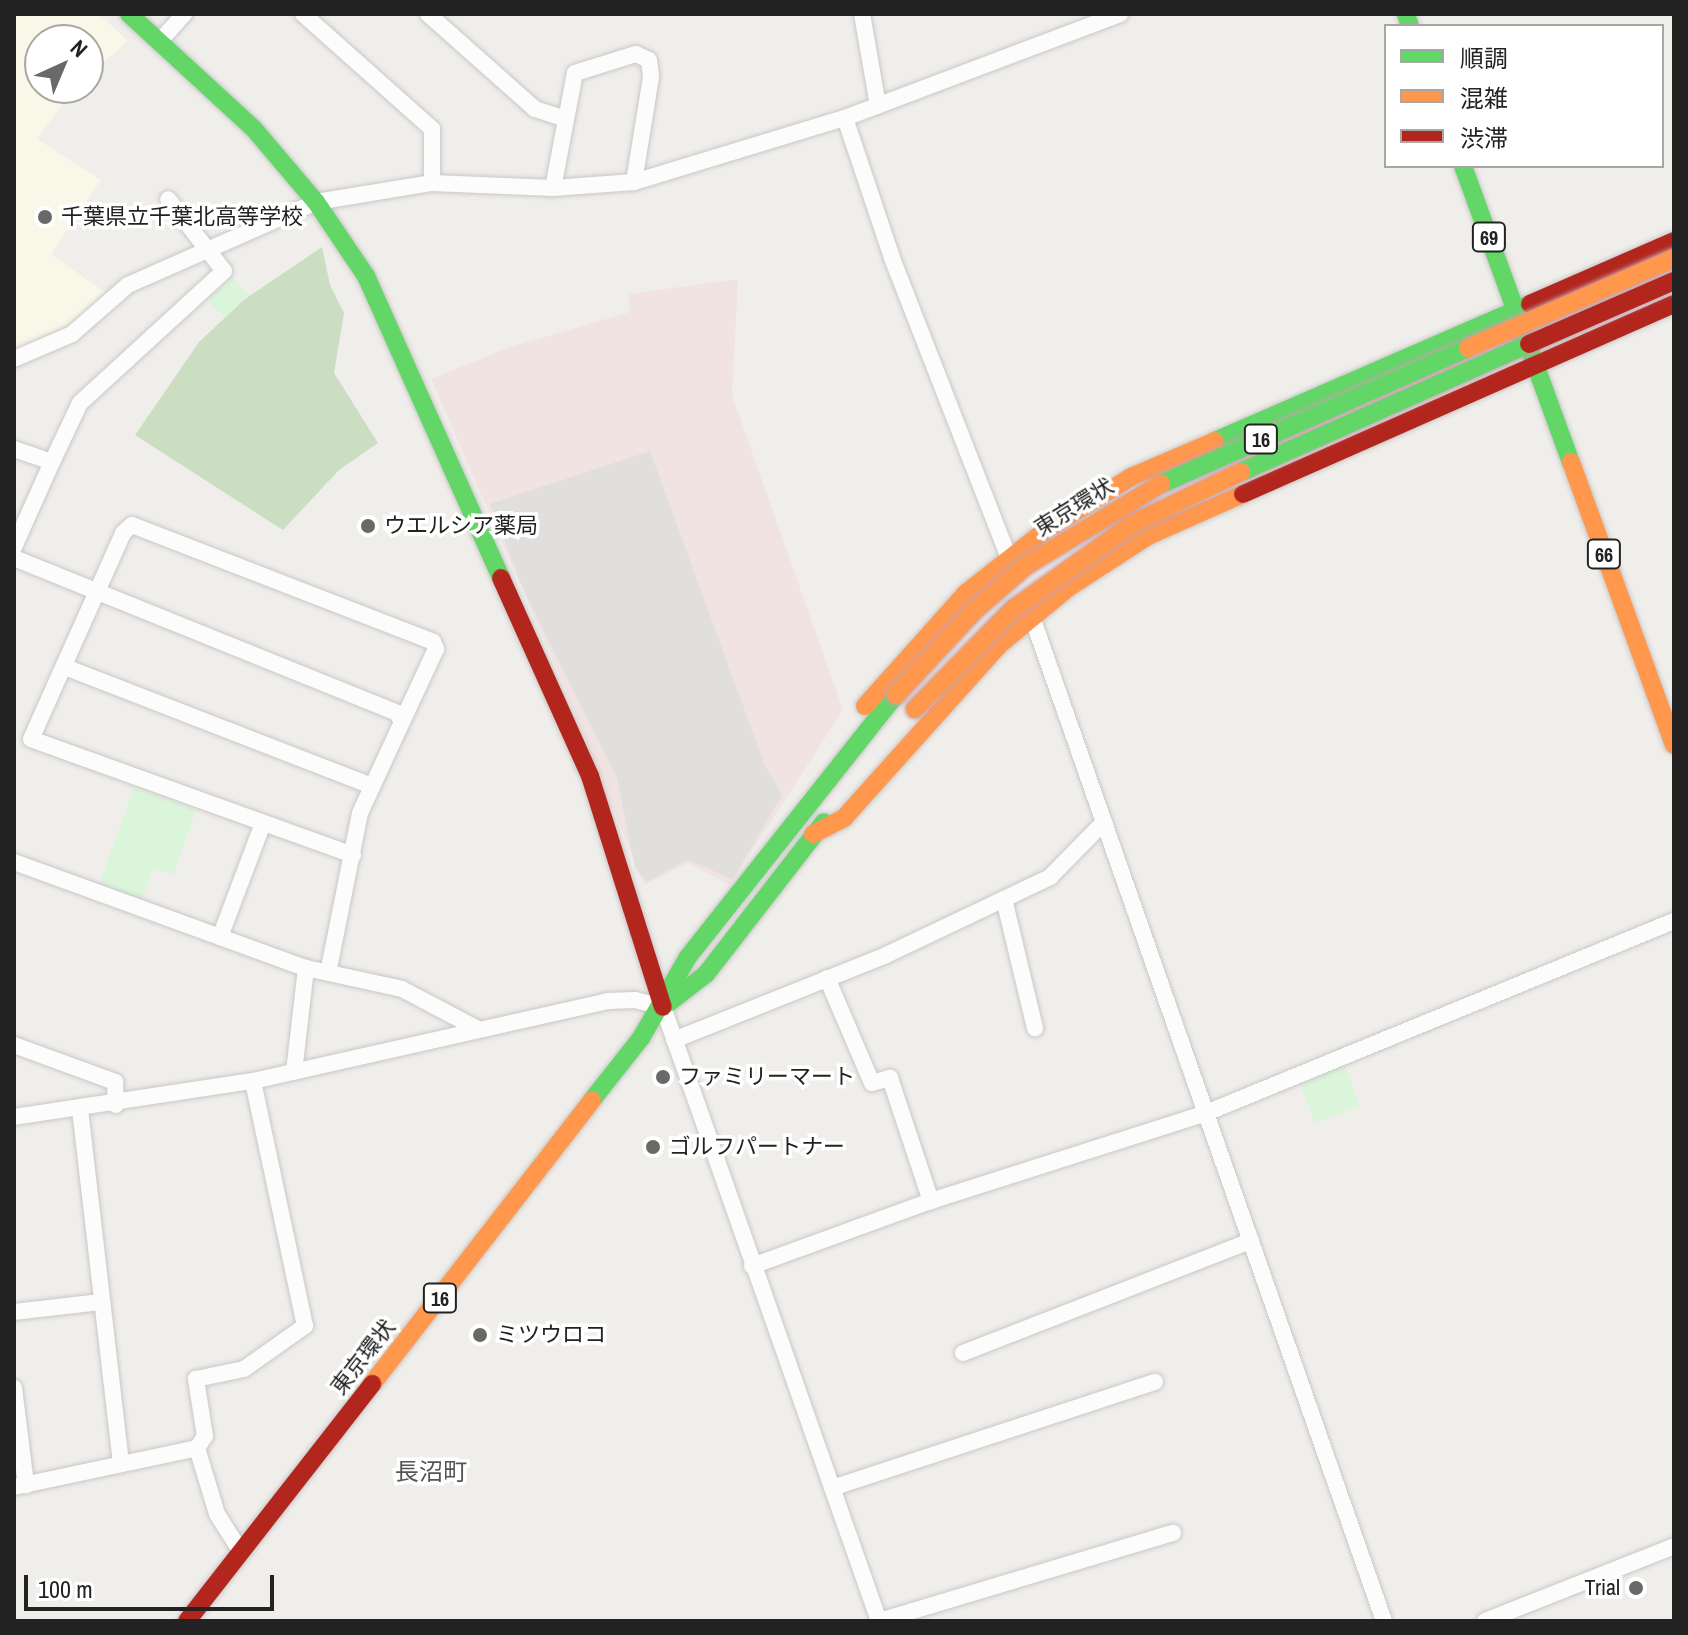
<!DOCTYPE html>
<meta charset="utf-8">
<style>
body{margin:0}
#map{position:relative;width:1688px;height:1635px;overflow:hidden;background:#f0eeeb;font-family:"Archivo Narrow","Noto Sans JP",sans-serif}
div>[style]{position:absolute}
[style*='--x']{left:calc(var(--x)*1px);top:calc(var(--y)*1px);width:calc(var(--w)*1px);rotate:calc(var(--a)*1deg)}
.commercial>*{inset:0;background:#f1e3e1}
.education>*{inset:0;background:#f8f7e8}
.forest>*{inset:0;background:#cbdec1}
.park>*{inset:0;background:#daf5da;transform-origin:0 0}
.parking>*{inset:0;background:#e0dfde}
.roads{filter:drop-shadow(0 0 2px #c9c8c7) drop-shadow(0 0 2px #c9c8c7)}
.street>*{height:16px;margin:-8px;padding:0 8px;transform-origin:8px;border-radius:8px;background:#fdfcfc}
.fast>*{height:18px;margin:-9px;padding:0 9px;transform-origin:9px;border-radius:9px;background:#63d668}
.slow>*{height:18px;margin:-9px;padding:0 9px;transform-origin:9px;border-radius:9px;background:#ff974d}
.jam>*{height:18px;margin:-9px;padding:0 9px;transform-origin:9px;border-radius:9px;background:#b3261e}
.bridges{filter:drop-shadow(0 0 2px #c5a2ac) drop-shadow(0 0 2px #c5a2ac)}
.fast-bridge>*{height:18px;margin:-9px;padding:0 9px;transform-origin:9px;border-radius:9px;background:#63d668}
.slow-bridge>*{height:18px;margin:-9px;padding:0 9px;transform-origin:9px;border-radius:9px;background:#ff974d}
.jam-bridge>*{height:18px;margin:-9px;padding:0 9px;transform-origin:9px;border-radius:9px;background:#b3261e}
.dots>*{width:22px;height:22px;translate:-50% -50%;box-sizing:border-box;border:4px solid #fff;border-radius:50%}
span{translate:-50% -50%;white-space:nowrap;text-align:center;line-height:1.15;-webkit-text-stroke:7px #fff;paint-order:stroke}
.shield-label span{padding:2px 6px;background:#fff;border:2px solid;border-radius:6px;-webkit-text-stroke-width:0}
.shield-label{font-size:20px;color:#222;font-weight:700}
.poi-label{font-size:22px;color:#222}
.left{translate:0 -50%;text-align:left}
.right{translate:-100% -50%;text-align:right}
.street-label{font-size:22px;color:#222}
.neighbourhood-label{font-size:24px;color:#555}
.frame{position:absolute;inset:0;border:16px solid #222;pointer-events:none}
.legend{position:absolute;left:1384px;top:24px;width:280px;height:144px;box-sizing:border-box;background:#fff;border:2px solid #a7a7a7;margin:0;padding:10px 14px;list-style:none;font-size:24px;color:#222}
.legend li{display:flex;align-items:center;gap:16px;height:40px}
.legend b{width:40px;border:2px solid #a7a7a7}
.north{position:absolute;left:24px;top:24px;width:80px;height:80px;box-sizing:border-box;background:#fff;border:2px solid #a7a7a7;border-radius:50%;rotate:44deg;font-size:22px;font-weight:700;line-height:32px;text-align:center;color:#222}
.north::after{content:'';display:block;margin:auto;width:28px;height:36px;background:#6a6968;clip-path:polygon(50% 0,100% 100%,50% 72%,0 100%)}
.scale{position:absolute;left:24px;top:1575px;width:250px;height:36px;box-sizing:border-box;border:4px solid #222;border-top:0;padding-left:10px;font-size:24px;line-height:28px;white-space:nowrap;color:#222;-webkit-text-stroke:6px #fff;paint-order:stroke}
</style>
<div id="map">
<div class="commercial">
<i style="clip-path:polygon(738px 279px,732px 395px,843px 710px,730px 885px,688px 863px,644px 885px,564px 685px,431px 379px,510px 347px,630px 312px,628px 294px)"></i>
</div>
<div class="education">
<i style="clip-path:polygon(14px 14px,99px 14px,128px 41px,88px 76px,88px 40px,40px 40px,40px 88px,74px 88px,37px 139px,101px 180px,51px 254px,106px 293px,71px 324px,14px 350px)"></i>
</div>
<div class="forest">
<i style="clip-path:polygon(322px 247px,330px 285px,344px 313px,334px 373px,378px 443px,339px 470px,283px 530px,135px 435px,199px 342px,245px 299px)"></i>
</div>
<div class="park">
<i style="left:232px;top:277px;width:24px;height:34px;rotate:45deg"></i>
<i style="clip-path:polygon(134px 788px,196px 810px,173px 875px,153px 868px,142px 900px,99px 885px)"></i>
<i style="left:1344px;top:1063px;width:46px;height:48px;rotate:70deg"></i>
</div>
<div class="parking">
<i style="clip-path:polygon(650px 451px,764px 763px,782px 795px,733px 879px,687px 860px,647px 882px,635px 868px,617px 778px,526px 595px,490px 504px)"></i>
</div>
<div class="roads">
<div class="street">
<i style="--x:303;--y:14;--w:173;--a:41.7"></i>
<i style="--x:432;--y:129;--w:54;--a:90"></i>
<i style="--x:428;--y:14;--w:143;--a:41.6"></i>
<i style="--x:535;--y:109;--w:32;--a:18"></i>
<i style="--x:862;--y:14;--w:93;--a:80.1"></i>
<i style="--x:159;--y:42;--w:38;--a:-48"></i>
<i style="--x:845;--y:118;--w:148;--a:71.4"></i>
<i style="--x:892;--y:258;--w:320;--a:68.7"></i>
<i style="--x:553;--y:188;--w:117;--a:-79.2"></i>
<i style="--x:575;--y:73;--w:64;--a:-17.3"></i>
<i style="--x:636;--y:54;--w:14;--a:25"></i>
<i style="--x:649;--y:60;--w:17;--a:83"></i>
<i style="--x:651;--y:77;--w:106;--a:99.2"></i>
<i style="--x:14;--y:359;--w:63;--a:-23.3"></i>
<i style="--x:72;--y:334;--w:74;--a:-41.2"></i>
<i style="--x:128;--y:285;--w:206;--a:-23.8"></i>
<i style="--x:316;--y:202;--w:118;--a:-9.3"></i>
<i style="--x:432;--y:183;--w:121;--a:2.4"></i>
<i style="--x:553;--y:188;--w:81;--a:-4.2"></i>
<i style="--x:634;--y:182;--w:220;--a:-16.9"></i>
<i style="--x:845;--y:118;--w:294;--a:-20.7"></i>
<i style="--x:14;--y:449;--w:40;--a:18.9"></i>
<i style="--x:52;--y:462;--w:93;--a:114.1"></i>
<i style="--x:52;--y:462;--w:65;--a:-64.6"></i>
<i style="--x:80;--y:403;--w:195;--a:-42.5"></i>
<i style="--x:224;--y:271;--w:91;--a:-127.9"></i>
<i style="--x:14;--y:558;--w:413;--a:22"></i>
<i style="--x:397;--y:713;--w:10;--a:61"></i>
<i style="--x:402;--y:722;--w:100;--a:114.8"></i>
<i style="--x:360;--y:813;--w:163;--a:101.3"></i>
<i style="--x:1032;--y:617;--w:1064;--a:70.68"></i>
<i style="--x:65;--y:667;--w:329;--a:21.2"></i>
<i style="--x:353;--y:855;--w:342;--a:-160.2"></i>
<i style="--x:31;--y:739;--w:226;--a:-65.9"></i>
<i style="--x:123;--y:533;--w:12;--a:-42"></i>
<i style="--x:132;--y:525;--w:323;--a:21.2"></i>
<i style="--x:433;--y:642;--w:8;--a:67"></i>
<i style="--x:436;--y:649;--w:81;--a:115"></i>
<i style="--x:14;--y:862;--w:311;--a:20"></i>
<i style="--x:306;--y:968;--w:98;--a:12.3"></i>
<i style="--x:402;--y:989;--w:86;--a:27.8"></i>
<i style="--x:1004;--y:899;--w:133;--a:76.5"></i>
<i style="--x:220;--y:937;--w:122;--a:-69.3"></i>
<i style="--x:827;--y:978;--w:114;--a:66.8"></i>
<i style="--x:872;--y:1083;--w:19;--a:-16"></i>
<i style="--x:890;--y:1078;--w:130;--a:71.6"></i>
<i style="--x:674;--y:1040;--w:228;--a:-21.8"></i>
<i style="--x:886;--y:955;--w:182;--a:-25.4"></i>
<i style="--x:1050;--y:877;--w:77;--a:-45.5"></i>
<i style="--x:14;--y:1045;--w:108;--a:20.1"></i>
<i style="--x:115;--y:1082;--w:23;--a:88"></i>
<i style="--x:294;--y:1072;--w:105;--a:-83.4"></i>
<i style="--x:80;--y:1109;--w:356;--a:83.4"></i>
<i style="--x:14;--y:1117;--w:242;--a:-8.6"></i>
<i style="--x:253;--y:1081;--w:363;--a:-12.7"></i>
<i style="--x:607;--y:1001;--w:28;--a:-2"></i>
<i style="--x:635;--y:1000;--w:29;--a:14"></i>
<i style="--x:663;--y:1007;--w:651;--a:70.62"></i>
<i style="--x:752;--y:1266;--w:190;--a:-20"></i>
<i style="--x:931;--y:1201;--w:289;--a:-17.7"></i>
<i style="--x:1206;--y:1113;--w:506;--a:-22.31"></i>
<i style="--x:14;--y:1312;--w:88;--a:-6.6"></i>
<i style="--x:963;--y:1353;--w:309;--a:-21.3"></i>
<i style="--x:14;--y:1388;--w:98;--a:82.9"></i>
<i style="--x:197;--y:1448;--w:69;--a:73.1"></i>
<i style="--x:217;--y:1514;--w:45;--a:57.7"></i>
<i style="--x:14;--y:1487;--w:187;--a:-12"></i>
<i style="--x:197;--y:1448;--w:14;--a:-56"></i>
<i style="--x:205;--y:1436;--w:58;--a:-99"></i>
<i style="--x:196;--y:1379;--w:49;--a:-11.8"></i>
<i style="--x:244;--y:1369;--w:75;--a:-35.2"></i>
<i style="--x:305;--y:1326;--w:250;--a:-102"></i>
<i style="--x:832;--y:1488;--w:340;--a:-18.2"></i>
<i style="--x:879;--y:1621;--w:307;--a:-16.7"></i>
<i style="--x:1485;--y:1621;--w:203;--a:-21.6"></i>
</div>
<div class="fast">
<i style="--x:129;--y:14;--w:170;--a:42.6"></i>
<i style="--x:254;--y:129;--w:96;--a:49.7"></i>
<i style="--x:316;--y:202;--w:89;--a:56"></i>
<i style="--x:366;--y:276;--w:331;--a:65.9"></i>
<i style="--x:1406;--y:14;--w:13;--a:72"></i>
<i style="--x:1463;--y:166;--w:315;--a:70"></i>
<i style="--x:1215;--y:441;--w:344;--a:-23.5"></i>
<i style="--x:670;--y:1002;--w:46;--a:-37.9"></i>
<i style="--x:706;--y:974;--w:192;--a:-52.2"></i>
<i style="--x:592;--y:1100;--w:79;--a:-51.7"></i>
<i style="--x:641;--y:1038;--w:94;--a:-59.9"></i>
<i style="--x:688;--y:957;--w:335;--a:-51.6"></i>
</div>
<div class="slow">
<i style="--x:1571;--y:462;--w:301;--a:70"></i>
<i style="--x:865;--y:706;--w:152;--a:-48.2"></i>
<i style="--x:966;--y:593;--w:102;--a:-38.2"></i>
<i style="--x:1046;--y:530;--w:100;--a:-31.9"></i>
<i style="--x:1131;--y:477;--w:91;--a:-23.2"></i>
<i style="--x:813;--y:834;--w:35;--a:-27"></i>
<i style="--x:844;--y:818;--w:232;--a:-48.1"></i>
<i style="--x:999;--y:645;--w:89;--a:-39.6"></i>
<i style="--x:1068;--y:588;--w:95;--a:-33"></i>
<i style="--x:1148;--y:536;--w:104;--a:-23.9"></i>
<i style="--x:372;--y:1384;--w:359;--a:-52.2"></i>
</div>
<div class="jam">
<i style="--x:1530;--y:304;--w:157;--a:-23.6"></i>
<i style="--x:1243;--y:494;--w:471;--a:-23.8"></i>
<i style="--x:501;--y:578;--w:217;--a:65.8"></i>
<i style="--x:590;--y:776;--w:242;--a:72.5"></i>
<i style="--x:187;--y:1621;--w:301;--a:-52"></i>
</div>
</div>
<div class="bridges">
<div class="fast-bridge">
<i style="--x:1241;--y:472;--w:315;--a:-24"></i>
<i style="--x:1161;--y:484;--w:336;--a:-23.9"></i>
</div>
<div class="slow-bridge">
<i style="--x:1468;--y:348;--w:225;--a:-23.6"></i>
<i style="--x:896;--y:695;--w:115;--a:-47.1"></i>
<i style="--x:974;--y:611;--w:70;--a:-41"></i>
<i style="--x:1027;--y:565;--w:157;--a:-31.2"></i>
<i style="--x:915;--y:709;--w:140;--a:-45.6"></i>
<i style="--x:1013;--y:609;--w:146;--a:-35.5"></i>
<i style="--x:1132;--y:524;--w:121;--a:-25.5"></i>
</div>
<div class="jam-bridge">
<i style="--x:1529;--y:344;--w:158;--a:-23.5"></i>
</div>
</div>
<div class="dots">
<i style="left:45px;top:217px;background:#6a6968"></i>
<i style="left:368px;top:526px;background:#6a6968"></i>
<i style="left:663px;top:1077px;background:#6a6968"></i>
<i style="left:653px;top:1147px;background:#6a6968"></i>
<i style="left:480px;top:1335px;background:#6a6968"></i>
<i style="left:1636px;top:1588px;background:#6a6968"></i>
</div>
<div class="shield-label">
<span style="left:1489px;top:237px">69</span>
<span style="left:1261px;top:439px">16</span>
<span style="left:1604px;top:554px">66</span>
<span style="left:440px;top:1298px">16</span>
</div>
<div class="poi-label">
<span class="left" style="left:61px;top:217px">千葉県立千葉北高等学校</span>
<span class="left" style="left:384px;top:526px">ウエルシア薬局</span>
<span class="left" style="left:679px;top:1077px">ファミリーマート</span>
<span class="left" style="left:669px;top:1147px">ゴルフパートナー</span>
<span class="left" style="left:496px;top:1335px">ミツウロコ</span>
<span class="right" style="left:1620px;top:1588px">Trial</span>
</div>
<div class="street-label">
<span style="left:1074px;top:507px;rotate:-32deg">東京環状</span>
<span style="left:363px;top:1357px;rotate:-52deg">東京環状</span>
</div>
<div class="neighbourhood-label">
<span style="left:431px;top:1472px">長沼町</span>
</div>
<div class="frame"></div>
<ul class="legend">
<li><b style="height:10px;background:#63d668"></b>順調</li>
<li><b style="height:10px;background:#ff974d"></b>混雑</li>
<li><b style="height:10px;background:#b3261e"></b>渋滞</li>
</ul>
<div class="north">N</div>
<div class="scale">100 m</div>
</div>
